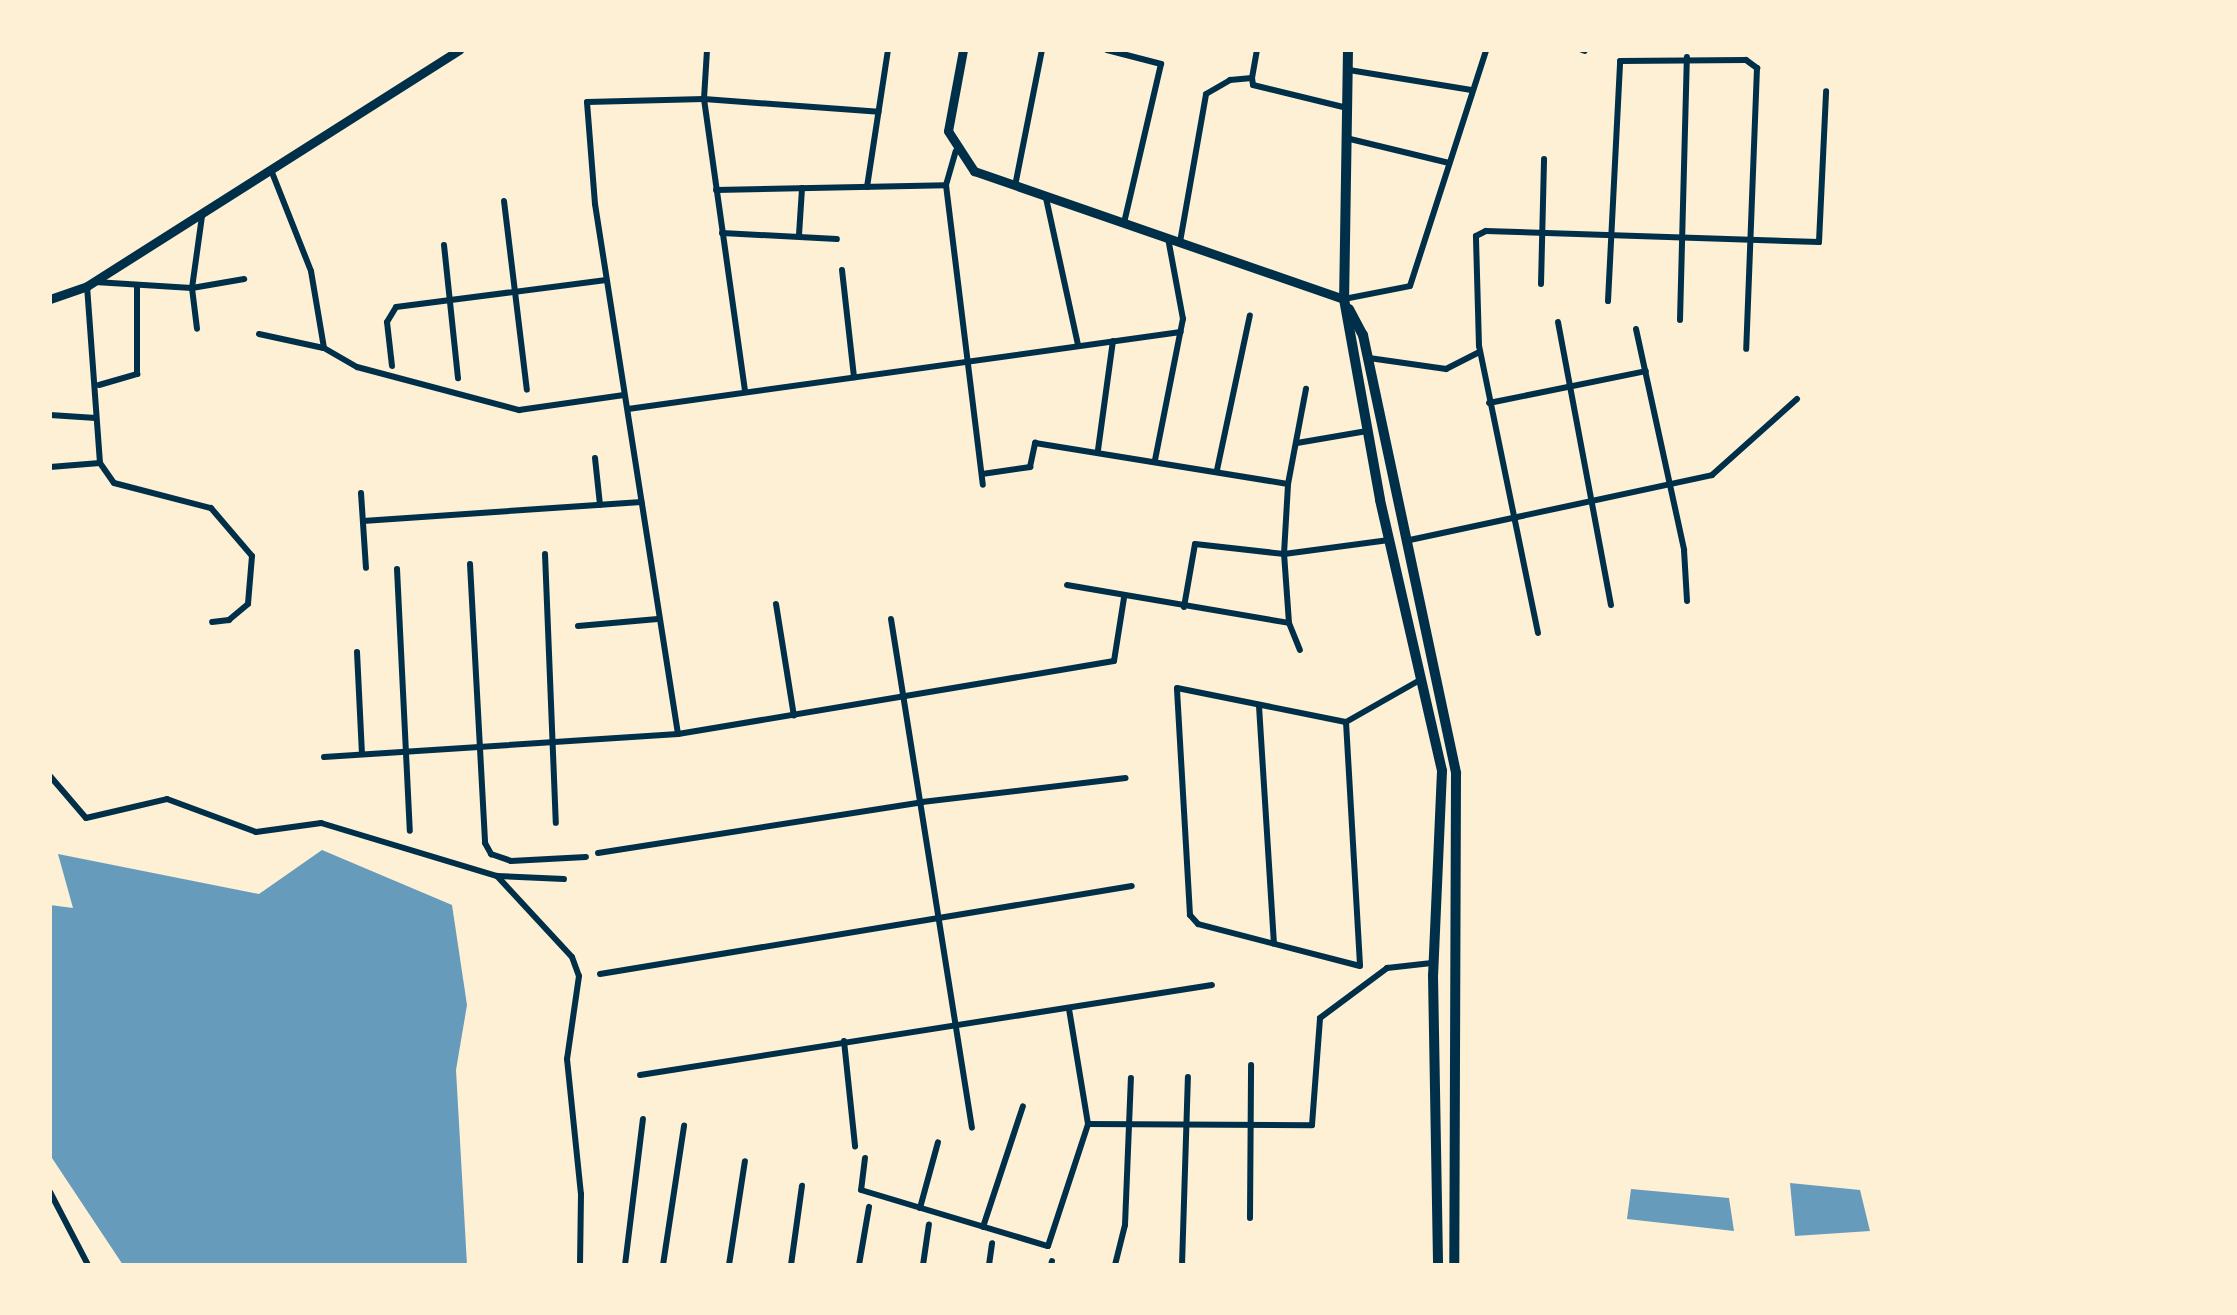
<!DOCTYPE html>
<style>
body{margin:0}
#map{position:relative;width:2237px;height:1315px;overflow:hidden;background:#fdf0d5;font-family:Inter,sans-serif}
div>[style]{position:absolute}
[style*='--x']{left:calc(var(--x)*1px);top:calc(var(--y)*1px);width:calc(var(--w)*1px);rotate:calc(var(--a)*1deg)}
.water>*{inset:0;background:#669bbc}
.minor>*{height:6px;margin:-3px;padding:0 3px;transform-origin:3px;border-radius:3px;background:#003049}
.tertiary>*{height:9px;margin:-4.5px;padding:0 4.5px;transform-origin:4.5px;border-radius:4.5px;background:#003049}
.secondary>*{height:10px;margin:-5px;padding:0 5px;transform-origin:5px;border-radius:5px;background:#003049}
span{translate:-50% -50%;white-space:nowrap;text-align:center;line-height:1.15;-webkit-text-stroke:8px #fdf0d5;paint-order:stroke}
.frame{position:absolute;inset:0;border:52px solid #fdf0d5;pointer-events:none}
</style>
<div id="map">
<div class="water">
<i style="clip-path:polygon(322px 850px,452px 905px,467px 1005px,456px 1070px,467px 1265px,123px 1265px,50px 1155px,50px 905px,73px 908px,58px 854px,259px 894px)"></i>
<i style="clip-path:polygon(1790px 1183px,1860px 1190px,1870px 1231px,1795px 1236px)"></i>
<i style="clip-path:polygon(1631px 1189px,1729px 1198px,1734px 1231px,1627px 1219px)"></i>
</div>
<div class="minor">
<i style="--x:707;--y:50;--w:49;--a:93.5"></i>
<i style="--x:704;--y:99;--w:296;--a:82"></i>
<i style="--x:1107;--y:50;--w:56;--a:14.5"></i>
<i style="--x:1161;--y:64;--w:163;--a:103.1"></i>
<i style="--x:1582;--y:50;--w:3;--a:18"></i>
<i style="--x:1349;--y:70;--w:124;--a:9.3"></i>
<i style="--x:1252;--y:78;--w:7;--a:82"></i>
<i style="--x:1253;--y:85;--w:97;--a:13.7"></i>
<i style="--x:1252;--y:78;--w:28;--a:-80"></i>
<i style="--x:1350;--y:139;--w:102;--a:13.6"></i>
<i style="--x:946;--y:185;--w:302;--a:83"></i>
<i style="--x:1015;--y:186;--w:139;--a:-78.8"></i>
<i style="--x:867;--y:187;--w:139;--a:-81.3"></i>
<i style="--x:716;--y:190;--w:230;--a:-1.2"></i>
<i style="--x:946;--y:185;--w:35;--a:-74"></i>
<i style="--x:1046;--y:198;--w:150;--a:77.7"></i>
<i style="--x:504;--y:201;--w:190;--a:83.1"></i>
<i style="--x:202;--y:216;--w:73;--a:97.9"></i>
<i style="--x:192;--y:288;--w:53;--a:-9.8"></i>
<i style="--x:722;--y:233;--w:115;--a:3"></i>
<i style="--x:799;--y:235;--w:47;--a:-86.3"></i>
<i style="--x:1180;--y:242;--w:150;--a:-80"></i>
<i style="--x:1206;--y:94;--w:28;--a:-30"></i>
<i style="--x:1230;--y:80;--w:22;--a:-5"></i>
<i style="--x:444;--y:245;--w:134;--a:84"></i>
<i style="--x:842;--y:270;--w:108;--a:83.6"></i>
<i style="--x:95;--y:282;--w:97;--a:3.5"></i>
<i style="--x:192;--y:288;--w:41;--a:83"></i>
<i style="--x:1541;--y:284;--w:125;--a:-88.6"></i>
<i style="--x:87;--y:286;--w:177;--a:85.8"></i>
<i style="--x:100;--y:463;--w:24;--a:55"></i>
<i style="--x:114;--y:483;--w:100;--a:14.5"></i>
<i style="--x:211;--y:508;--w:63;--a:49.5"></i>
<i style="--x:252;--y:556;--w:48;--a:94.8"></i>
<i style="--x:248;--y:604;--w:25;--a:140"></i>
<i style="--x:229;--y:620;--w:17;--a:173"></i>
<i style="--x:1344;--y:299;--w:67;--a:-11.1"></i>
<i style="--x:1410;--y:286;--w:248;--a:-72.1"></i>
<i style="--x:1608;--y:301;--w:240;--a:-87.1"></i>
<i style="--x:1620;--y:61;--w:126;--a:-0.5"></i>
<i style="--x:1746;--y:60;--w:14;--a:36"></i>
<i style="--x:1757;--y:68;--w:281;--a:92.2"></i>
<i style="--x:1680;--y:320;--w:263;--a:-88.5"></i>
<i style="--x:1558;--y:322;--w:288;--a:79.4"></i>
<i style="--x:1636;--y:329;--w:226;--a:77.7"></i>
<i style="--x:1684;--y:550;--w:51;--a:86.6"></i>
<i style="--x:259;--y:334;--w:66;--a:12.2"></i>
<i style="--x:324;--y:348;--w:78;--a:-99.6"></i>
<i style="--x:311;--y:271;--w:109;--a:-111.6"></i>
<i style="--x:324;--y:348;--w:38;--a:30"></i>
<i style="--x:357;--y:367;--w:168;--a:14.9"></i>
<i style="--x:519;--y:410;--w:106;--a:-8.1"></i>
<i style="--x:1369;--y:358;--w:78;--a:8.1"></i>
<i style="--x:1446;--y:369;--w:38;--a:-27"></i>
<i style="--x:392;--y:366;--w:44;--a:-96.5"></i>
<i style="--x:387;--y:322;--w:17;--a:-59"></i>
<i style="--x:396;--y:307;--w:212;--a:-7.3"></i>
<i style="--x:99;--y:385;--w:40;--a:-16"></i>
<i style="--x:137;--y:374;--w:88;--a:-90"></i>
<i style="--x:1489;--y:403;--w:160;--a:-11.5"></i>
<i style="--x:628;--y:409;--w:558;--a:-7.93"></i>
<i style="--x:50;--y:415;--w:46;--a:3.7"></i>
<i style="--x:1297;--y:443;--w:71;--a:-9.7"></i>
<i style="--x:1098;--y:450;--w:110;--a:-82.2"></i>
<i style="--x:595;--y:458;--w:47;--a:83.9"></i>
<i style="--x:1155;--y:460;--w:144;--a:-78.8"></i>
<i style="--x:1183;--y:319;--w:82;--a:-100.5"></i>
<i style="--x:50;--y:467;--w:50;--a:-4.6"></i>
<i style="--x:1217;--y:470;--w:158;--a:-78"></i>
<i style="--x:982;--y:474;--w:49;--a:-8.3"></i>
<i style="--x:1030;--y:467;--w:25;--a:-78"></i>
<i style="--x:1035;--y:443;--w:256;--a:9.2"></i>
<i style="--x:1288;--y:484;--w:97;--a:-79.3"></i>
<i style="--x:361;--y:493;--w:75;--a:86.2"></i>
<i style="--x:363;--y:521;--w:279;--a:-3.9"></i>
<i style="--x:1405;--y:541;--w:314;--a:-12.1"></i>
<i style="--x:1712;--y:475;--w:114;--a:-41.8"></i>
<i style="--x:545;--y:554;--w:269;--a:87.7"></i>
<i style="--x:470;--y:564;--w:279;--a:86.9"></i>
<i style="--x:485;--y:843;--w:13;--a:61"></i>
<i style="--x:491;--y:854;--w:21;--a:19"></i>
<i style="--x:511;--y:861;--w:75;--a:-3.1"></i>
<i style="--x:397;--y:569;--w:262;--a:87.2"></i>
<i style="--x:1067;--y:585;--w:225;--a:9.7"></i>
<i style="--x:1289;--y:623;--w:69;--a:-94.1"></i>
<i style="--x:1284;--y:554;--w:106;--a:-7.6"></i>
<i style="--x:776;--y:604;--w:113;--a:80.9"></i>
<i style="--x:1184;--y:607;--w:64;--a:-80.1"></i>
<i style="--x:1195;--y:544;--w:90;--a:6.4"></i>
<i style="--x:1284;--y:554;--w:70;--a:-86.7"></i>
<i style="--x:891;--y:619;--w:515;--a:80.96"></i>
<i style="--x:1289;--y:623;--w:29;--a:68"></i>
<i style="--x:578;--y:626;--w:80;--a:-5"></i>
<i style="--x:1538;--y:633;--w:293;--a:-101.6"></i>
<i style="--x:1479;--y:346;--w:110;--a:-91.6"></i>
<i style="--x:1476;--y:236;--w:11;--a:-27"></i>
<i style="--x:1486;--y:231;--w:333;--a:1.9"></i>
<i style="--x:1819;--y:242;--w:151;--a:-87.3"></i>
<i style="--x:357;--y:652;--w:101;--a:87.2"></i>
<i style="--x:1259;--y:706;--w:238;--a:86.4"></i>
<i style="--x:1346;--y:722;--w:244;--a:86.7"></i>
<i style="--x:1360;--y:966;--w:167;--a:-165.5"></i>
<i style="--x:1198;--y:924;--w:12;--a:-132"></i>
<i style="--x:1190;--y:915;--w:227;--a:-93.3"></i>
<i style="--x:1177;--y:688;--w:172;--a:11.4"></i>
<i style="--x:1346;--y:722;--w:85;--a:-29.6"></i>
<i style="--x:678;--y:734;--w:536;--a:-98.9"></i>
<i style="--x:595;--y:204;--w:102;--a:-94.5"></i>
<i style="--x:587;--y:102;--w:117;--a:-1.5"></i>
<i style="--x:704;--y:99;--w:175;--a:4.2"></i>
<i style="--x:324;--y:757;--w:355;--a:-3.7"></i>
<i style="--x:678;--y:734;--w:442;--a:-9.5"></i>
<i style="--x:1114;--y:661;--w:64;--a:-81"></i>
<i style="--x:50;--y:776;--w:55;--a:49.4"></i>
<i style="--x:86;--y:818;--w:83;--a:-13.2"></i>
<i style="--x:167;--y:799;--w:95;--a:20.3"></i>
<i style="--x:256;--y:832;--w:66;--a:-7.9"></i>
<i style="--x:321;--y:823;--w:184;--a:16.8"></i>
<i style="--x:497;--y:876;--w:67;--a:2.6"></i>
<i style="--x:598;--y:853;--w:328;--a:-8.9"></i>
<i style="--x:922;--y:802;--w:205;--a:-6.7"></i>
<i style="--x:497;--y:876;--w:110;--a:47.2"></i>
<i style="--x:572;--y:957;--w:20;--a:70"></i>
<i style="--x:579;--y:976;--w:84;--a:98.2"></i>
<i style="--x:567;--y:1059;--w:136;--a:84.1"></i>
<i style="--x:581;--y:1194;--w:71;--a:90.8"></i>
<i style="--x:600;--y:974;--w:539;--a:-9.39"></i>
<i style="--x:1069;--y:1009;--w:117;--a:80.6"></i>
<i style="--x:844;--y:1041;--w:106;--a:84"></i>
<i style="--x:640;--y:1075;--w:579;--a:-8.94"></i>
<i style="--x:865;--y:1158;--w:32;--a:97"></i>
<i style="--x:861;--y:1190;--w:195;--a:16.7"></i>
<i style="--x:1048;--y:1246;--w:128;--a:-71.8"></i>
<i style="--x:1088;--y:1124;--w:224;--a:0.3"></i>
<i style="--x:1312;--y:1125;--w:107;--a:-85.7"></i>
<i style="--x:1320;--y:1018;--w:84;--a:-36.7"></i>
<i style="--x:1387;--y:968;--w:45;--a:-6.3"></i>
<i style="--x:50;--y:1192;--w:82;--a:62.5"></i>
<i style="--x:920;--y:1208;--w:68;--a:-74.7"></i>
<i style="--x:1250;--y:1218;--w:153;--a:-89.6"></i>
<i style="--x:983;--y:1227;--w:127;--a:-71.7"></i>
<i style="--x:625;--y:1265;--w:147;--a:-83"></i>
<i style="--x:663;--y:1265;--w:141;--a:-81.4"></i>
<i style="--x:729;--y:1265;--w:105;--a:-81.3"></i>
<i style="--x:791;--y:1265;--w:80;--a:-82.1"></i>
<i style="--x:859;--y:1265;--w:59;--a:-80.2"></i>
<i style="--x:923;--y:1265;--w:41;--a:-81.7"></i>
<i style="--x:989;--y:1265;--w:22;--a:-82"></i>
<i style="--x:1051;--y:1265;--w:4;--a:-76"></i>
<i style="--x:1115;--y:1265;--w:41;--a:-76"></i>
<i style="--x:1125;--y:1225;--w:147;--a:-87.7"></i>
<i style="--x:1182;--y:1265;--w:188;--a:-88.2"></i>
</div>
<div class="tertiary">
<i style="--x:963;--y:50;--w:82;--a:100.5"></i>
<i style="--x:948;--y:131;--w:48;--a:57"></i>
<i style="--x:974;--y:171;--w:392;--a:19.1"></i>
<i style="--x:50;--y:299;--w:39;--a:-19"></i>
<i style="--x:87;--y:286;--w:441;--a:-32.4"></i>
</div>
<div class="secondary">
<i style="--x:1348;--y:50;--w:249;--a:90.9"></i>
<i style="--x:1344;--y:299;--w:204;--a:79.8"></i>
<i style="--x:1380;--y:500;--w:278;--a:77.1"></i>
<i style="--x:1442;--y:771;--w:204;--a:92.5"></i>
<i style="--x:1433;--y:975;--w:290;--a:89"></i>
<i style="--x:1349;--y:309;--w:30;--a:62"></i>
<i style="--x:1363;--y:335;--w:448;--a:78"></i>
<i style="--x:1456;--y:773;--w:492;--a:90.2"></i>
</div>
<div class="frame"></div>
</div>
